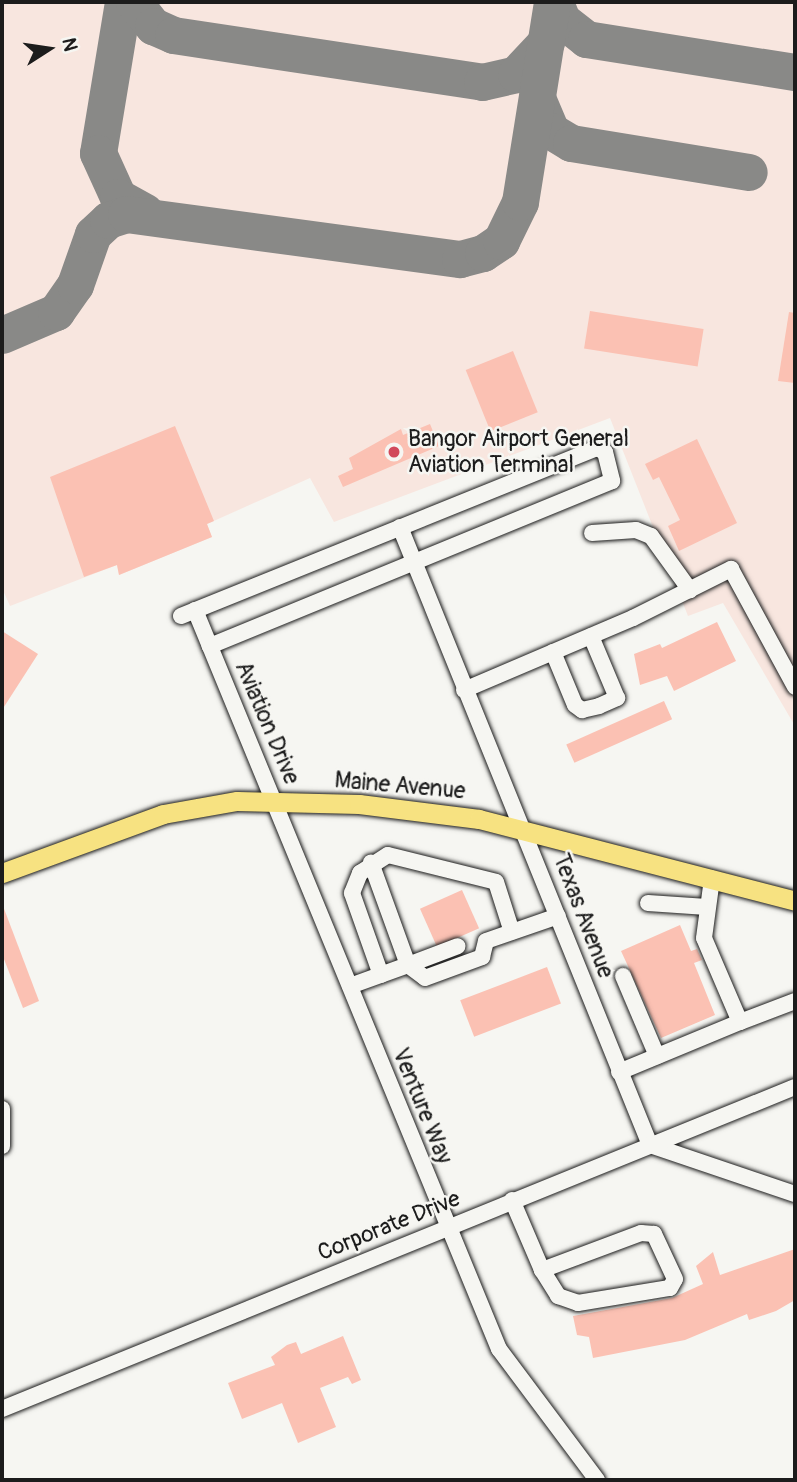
<!DOCTYPE html>
<style>
body{margin:0}
#map{position:relative;width:797px;height:1482px;overflow:hidden;background:#f6f6f2;font-family:Pangolin,sans-serif}
div>[style]{position:absolute}
[style*='--x']{left:calc(var(--x)*1px);top:calc(var(--y)*1px);width:calc(var(--w)*1px);rotate:calc(var(--a)*1deg)}
.built>*{inset:0;background:#f8e6df}
.taxiway>*{height:37px;margin:-18.5px;padding:0 18.5px;transform-origin:18.5px;border-radius:18.5px;background:#898987}
.building>*{inset:0;background:#fbc1b3;transform-origin:0 0}
.roads{filter:drop-shadow(0 0 2px #1c1c1c) drop-shadow(0 0 2px #1c1c1c)}
.minor>*{height:16px;margin:-8px;padding:0 8px;transform-origin:8px;border-radius:8px;background:#f6f6f2}
.major>*{height:19px;margin:-9.5px;padding:0 9.5px;transform-origin:9.5px;border-radius:9.5px;background:#f7e281}
.dots>*{width:19px;height:19px;translate:-50% -50%;box-sizing:border-box;border:4px solid #f6f6f2;border-radius:50%}
span{translate:-50% -50%;white-space:nowrap;text-align:center;line-height:1.15;-webkit-text-stroke:5px #f6f6f2;paint-order:stroke}
.poi-label{font-size:23px;color:#1c1c1c}
.left{translate:0 -50%;text-align:left}
.street-label{font-size:23px;color:#1c1c1c}
.frame{position:absolute;inset:0;border:4px solid #1c1c1c;pointer-events:none}
.north{position:absolute;left:14px;top:14px;width:70px;height:70px;-webkit-text-stroke:5px #f6f6f2;paint-order:stroke;rotate:78deg;font-size:19px;font-weight:700;line-height:28px;text-align:center;color:#1c1c1c}
.north::after{content:'';display:block;margin:auto;width:24px;height:32px;background:#1c1c1c;clip-path:polygon(50% 0,100% 100%,50% 72%,0 100%)}
</style>
<div id="map">
<div class="built">
<i style="clip-path:polygon(2px 2px,795px 2px,795px 726px,723px 603px,688px 616px,610px 418px,334px 522px,310px 478px,207px 524px,212px 537px,119px 575px,117px 565px,10px 606px,2px 588px)"></i>
</div>
<div class="taxiway">
<i style="--x:123;--y:2;--w:153;--a:99.4"></i>
<i style="--x:98;--y:153;--w:48;--a:65.6"></i>
<i style="--x:118;--y:197;--w:31;--a:29"></i>
<i style="--x:134;--y:2;--w:31;--a:52"></i>
<i style="--x:153;--y:26;--w:22;--a:24"></i>
<i style="--x:173;--y:35;--w:313;--a:8.6"></i>
<i style="--x:482;--y:82;--w:35;--a:-13"></i>
<i style="--x:516;--y:74;--w:44;--a:-46.8"></i>
<i style="--x:555;--y:2;--w:19;--a:69"></i>
<i style="--x:562;--y:20;--w:31;--a:38"></i>
<i style="--x:586;--y:39;--w:212;--a:9"></i>
<i style="--x:537;--y:98;--w:36;--a:67"></i>
<i style="--x:551;--y:131;--w:23;--a:31"></i>
<i style="--x:571;--y:143;--w:180;--a:9.3"></i>
<i style="--x:2;--y:335;--w:59;--a:-23.1"></i>
<i style="--x:56;--y:312;--w:33;--a:-55"></i>
<i style="--x:75;--y:285;--w:54;--a:-70.6"></i>
<i style="--x:93;--y:234;--w:21;--a:-43"></i>
<i style="--x:108;--y:220;--w:19;--a:-18"></i>
<i style="--x:126;--y:214;--w:337;--a:7.7"></i>
<i style="--x:460;--y:259;--w:24;--a:-15"></i>
<i style="--x:483;--y:253;--w:22;--a:-34"></i>
<i style="--x:501;--y:241;--w:43;--a:-64"></i>
<i style="--x:520;--y:202;--w:203;--a:-80.9"></i>
</div>
<div class="building">
<i style="left:590px;top:311px;width:115px;height:38px;rotate:9deg"></i>
<i style="clip-path:polygon(789px 312px,795px 313px,795px 383px,778px 381px)"></i>
<i style="left:513px;top:351px;width:66px;height:51px;rotate:68deg"></i>
<i style="clip-path:polygon(430px 424px,439px 446px,343px 487px,338px 476px,353px 469px,349px 458px,401px 429px,403px 435px)"></i>
<i style="clip-path:polygon(175px 426px,214px 521px,207px 524px,212px 537px,119px 575px,117px 565px,84px 577px,50px 477px)"></i>
<i style="clip-path:polygon(697px 439px,737px 523px,679px 551px,668px 526px,680px 520px,659px 477px,653px 480px,645px 464px)"></i>
<i style="clip-path:polygon(717px 622px,736px 661px,674px 691px,667px 676px,640px 685px,634px 654px,660px 644px,662px 648px)"></i>
<i style="clip-path:polygon(2px 631px,38px 654px,2px 710px)"></i>
<i style="left:664px;top:701px;width:20px;height:107px;rotate:66deg"></i>
<i style="left:462px;top:890px;width:42px;height:46px;rotate:66deg"></i>
<i style="clip-path:polygon(3px 906px,39px 1001px,23px 1008px,2px 954px)"></i>
<i style="clip-path:polygon(680px 925px,691px 951px,697px 949px,702px 960px,694px 963px,715px 1015px,661px 1038px,621px 951px)"></i>
<i style="left:547px;top:967px;width:39px;height:93px;rotate:69deg"></i>
<i style="clip-path:polygon(795px 1249px,795px 1300px,776px 1311px,749px 1320px,747px 1314px,685px 1340px,593px 1358px,589px 1337px,577px 1335px,573px 1316px,672px 1298px,703px 1284px,696px 1266px,713px 1252px,720px 1275px)"></i>
<i style="clip-path:polygon(343px 1336px,361px 1380px,352px 1384px,348px 1377px,320px 1388px,336px 1427px,298px 1443px,282px 1403px,242px 1419px,228px 1383px,275px 1365px,271px 1357px,287px 1345px,296px 1342px,301px 1354px)"></i>
</div>
<div class="roads">
<div class="minor">
<i style="--x:400;--y:527;--w:667;--a:67.98"></i>
<i style="--x:650;--y:1145;--w:153;--a:18.7"></i>
<i style="--x:592;--y:533;--w:44;--a:-3.9"></i>
<i style="--x:636;--y:530;--w:16;--a:22"></i>
<i style="--x:651;--y:536;--w:67;--a:54.2"></i>
<i style="--x:195;--y:610;--w:799;--a:67.64"></i>
<i style="--x:499;--y:1349;--w:164;--a:53.2"></i>
<i style="--x:181;--y:616;--w:449;--a:-22"></i>
<i style="--x:597;--y:448;--w:9;--a:27"></i>
<i style="--x:605;--y:452;--w:30;--a:76"></i>
<i style="--x:612;--y:481;--w:435;--a:157.7"></i>
<i style="--x:553;--y:652;--w:57;--a:67.5"></i>
<i style="--x:575;--y:705;--w:9;--a:36"></i>
<i style="--x:582;--y:710;--w:17;--a:-13"></i>
<i style="--x:599;--y:706;--w:20;--a:-24"></i>
<i style="--x:617;--y:698;--w:67;--a:-112.8"></i>
<i style="--x:464;--y:690;--w:184;--a:-23.1"></i>
<i style="--x:633;--y:618;--w:110;--a:-26.6"></i>
<i style="--x:731;--y:569;--w:134;--a:61.5"></i>
<i style="--x:648;--y:903;--w:59;--a:3.9"></i>
<i style="--x:408;--y:965;--w:21;--a:37"></i>
<i style="--x:425;--y:978;--w:61;--a:-20.2"></i>
<i style="--x:482;--y:957;--w:16;--a:-76"></i>
<i style="--x:486;--y:941;--w:76;--a:-19.1"></i>
<i style="--x:408;--y:965;--w:53;--a:-20.8"></i>
<i style="--x:381;--y:975;--w:87;--a:-109.5"></i>
<i style="--x:352;--y:893;--w:22;--a:-68"></i>
<i style="--x:360;--y:873;--w:33;--a:-33"></i>
<i style="--x:388;--y:855;--w:111;--a:14"></i>
<i style="--x:496;--y:882;--w:52;--a:72.3"></i>
<i style="--x:623;--y:976;--w:87;--a:67"></i>
<i style="--x:350;--y:986;--w:62;--a:-19.9"></i>
<i style="--x:408;--y:965;--w:109;--a:-109.9"></i>
<i style="--x:740;--y:1022;--w:59;--a:-20.9"></i>
<i style="--x:619;--y:1072;--w:131;--a:-22.5"></i>
<i style="--x:740;--y:1022;--w:91;--a:-113.2"></i>
<i style="--x:704;--y:938;--w:60;--a:-82.3"></i>
<i style="--x:2;--y:1109;--w:37;--a:90"></i>
<i style="--x:512;--y:1200;--w:76;--a:66.8"></i>
<i style="--x:542;--y:1270;--w:31;--a:58"></i>
<i style="--x:558;--y:1296;--w:21;--a:19"></i>
<i style="--x:578;--y:1303;--w:93;--a:-9.3"></i>
<i style="--x:670;--y:1288;--w:10;--a:-61"></i>
<i style="--x:675;--y:1279;--w:50;--a:-115"></i>
<i style="--x:654;--y:1234;--w:13;--a:-176"></i>
<i style="--x:641;--y:1233;--w:106;--a:159.5"></i>
<i style="--x:2;--y:1409;--w:856;--a:-22.1"></i>
</div>
<div class="major">
<i style="--x:2;--y:873;--w:171;--a:-20.1"></i>
<i style="--x:163;--y:814;--w:75;--a:-10"></i>
<i style="--x:237;--y:801;--w:122;--a:1.4"></i>
<i style="--x:359;--y:804;--w:121;--a:7.1"></i>
<i style="--x:479;--y:819;--w:326;--a:14.5"></i>
</div>
</div>
<div class="dots">
<i style="left:394px;top:452px;background:#d1495b"></i>
</div>
<div class="poi-label">
<span class="left" style="left:408px;top:452px">Bangor Airport General<br>Aviation Terminal</span>
</div>
<div class="street-label">
<span style="left:267px;top:723px;rotate:67deg">Aviation Drive</span>
<span style="left:400px;top:786px;rotate:5deg">Maine Avenue</span>
<span style="left:583px;top:916px;rotate:69deg">Texas Avenue</span>
<span style="left:422px;top:1106px;rotate:68deg">Venture Way</span>
<span style="left:389px;top:1226px;rotate:-22deg">Corporate Drive</span>
</div>
<div class="frame"></div>
<div class="north">N</div>
</div>
